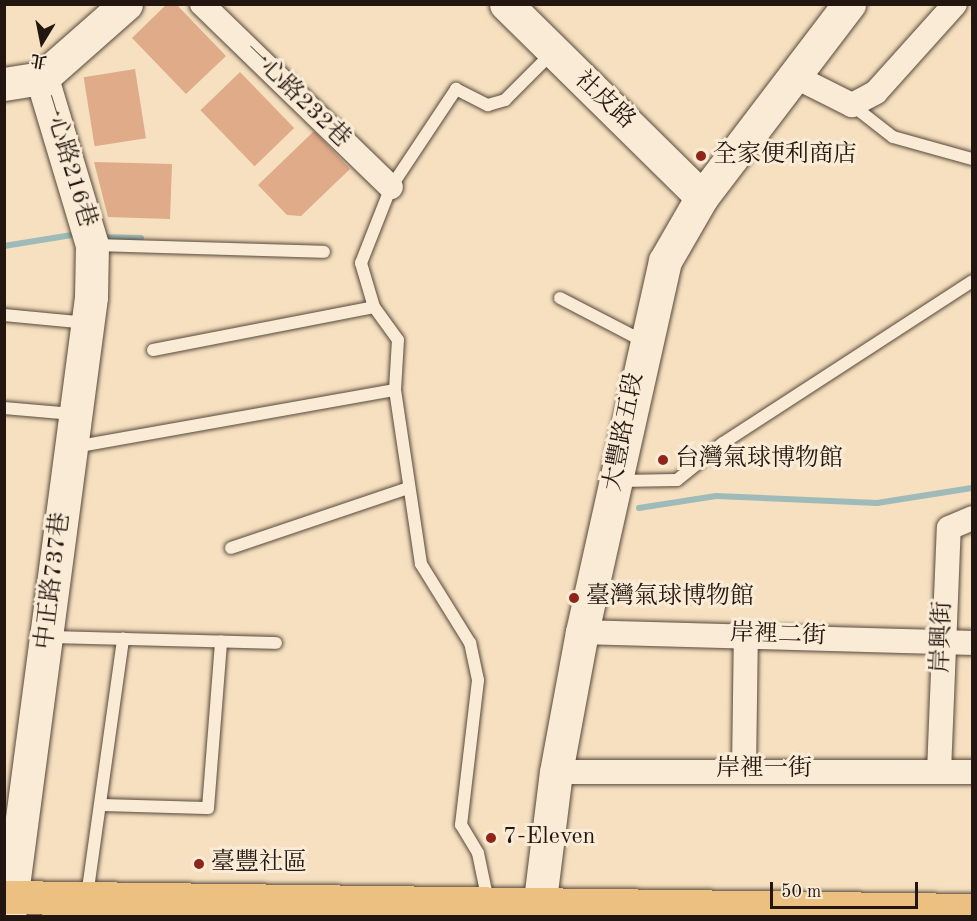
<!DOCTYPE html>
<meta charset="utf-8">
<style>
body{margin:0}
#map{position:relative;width:977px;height:921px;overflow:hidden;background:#f6e0bf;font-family:"Old Standard TT","Noto Serif TC",serif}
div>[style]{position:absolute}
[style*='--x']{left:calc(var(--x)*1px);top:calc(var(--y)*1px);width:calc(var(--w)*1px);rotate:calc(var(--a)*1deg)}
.stream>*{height:6px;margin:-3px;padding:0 3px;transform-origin:3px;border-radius:3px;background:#9ebbb9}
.building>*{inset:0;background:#dfab88;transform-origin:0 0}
.roads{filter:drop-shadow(0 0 2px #58483c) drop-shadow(0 0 2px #58483c)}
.lane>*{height:12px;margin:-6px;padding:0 6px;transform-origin:6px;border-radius:6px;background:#f9ebd5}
.street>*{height:24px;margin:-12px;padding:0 12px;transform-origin:12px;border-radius:12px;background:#f9ebd5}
.secondary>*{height:33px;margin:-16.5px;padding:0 16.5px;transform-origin:16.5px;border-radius:16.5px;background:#f9ebd5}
.primary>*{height:33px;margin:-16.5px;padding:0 16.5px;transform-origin:16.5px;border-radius:16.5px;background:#ebc080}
.dots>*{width:16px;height:16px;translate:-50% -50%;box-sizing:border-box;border:3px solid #f9ebd5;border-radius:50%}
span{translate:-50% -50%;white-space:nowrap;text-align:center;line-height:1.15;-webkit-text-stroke:6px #f9ebd5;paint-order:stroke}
.street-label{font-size:24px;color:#231610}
.poi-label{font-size:24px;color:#231610}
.left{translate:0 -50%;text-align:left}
.frame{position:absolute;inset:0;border:6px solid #231610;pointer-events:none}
.north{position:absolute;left:12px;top:12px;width:60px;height:60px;-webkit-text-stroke:4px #f9ebd5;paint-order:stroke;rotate:190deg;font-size:16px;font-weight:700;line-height:24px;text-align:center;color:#231610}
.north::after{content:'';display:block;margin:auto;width:21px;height:27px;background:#231610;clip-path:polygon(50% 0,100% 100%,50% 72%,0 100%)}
.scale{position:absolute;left:770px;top:882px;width:148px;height:27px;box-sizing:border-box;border:3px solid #231610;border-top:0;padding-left:8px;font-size:18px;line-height:21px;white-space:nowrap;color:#231610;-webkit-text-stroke:4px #f9ebd5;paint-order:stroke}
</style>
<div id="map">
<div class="stream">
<i style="--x:100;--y:237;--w:41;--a:1.4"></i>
<i style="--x:4;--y:246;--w:75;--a:-9.2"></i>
<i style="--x:639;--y:508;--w:78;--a:-8.9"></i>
<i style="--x:716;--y:496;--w:161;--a:2.5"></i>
<i style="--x:877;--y:503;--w:96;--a:-9"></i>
</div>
<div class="building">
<i style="clip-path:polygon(167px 4px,176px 4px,226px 56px,186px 94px,132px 38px)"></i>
<i style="left:135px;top:69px;width:70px;height:52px;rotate:81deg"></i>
<i style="left:240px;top:72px;width:78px;height:55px;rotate:46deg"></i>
<i style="clip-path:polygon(314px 131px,350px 169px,301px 216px,287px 215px,258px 185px)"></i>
<i style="clip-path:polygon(94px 162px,172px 164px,170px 219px,108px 217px)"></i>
</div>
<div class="roads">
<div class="lane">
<i style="--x:852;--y:105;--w:52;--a:38"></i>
<i style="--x:893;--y:137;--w:82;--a:15.6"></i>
<i style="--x:93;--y:245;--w:231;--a:1.7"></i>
<i style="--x:560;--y:298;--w:93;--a:27.4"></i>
<i style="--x:4;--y:315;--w:84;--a:5.4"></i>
<i style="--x:153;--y:350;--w:225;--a:-11"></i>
<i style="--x:4;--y:408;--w:69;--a:5"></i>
<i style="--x:74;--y:447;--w:326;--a:-10.1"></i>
<i style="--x:618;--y:481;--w:59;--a:-1"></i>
<i style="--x:677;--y:480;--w:59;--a:-38.8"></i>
<i style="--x:723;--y:443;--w:297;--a:-33"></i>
<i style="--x:231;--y:548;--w:187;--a:-18.7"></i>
<i style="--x:48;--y:637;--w:228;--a:1.5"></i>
<i style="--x:100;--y:805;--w:108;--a:1.6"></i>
<i style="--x:208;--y:808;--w:167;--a:-85.5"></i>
<i style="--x:87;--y:896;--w:260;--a:-82"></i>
<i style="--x:488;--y:901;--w:49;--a:-101.8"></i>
<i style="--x:478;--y:853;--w:33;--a:-121"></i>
<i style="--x:461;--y:825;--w:146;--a:-83.3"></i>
<i style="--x:478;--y:680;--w:38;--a:-102"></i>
<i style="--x:470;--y:643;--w:93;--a:-121.8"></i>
<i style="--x:421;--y:564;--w:176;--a:-98.5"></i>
<i style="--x:395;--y:390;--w:50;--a:-86.6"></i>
<i style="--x:398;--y:340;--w:41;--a:-126"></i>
<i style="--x:374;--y:307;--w:46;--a:-106.5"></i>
<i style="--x:361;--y:263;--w:82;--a:-68.5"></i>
<i style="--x:391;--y:187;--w:118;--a:-56.4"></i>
<i style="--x:456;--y:89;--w:36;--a:27"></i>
<i style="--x:488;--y:105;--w:18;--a:-16"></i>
<i style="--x:505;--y:100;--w:66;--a:-45"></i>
</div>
<div class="street">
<i style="--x:202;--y:4;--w:263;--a:44.1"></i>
<i style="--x:796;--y:77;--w:63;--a:26.6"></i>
<i style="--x:852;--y:105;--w:27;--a:-28"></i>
<i style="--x:876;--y:92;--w:118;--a:-48.1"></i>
<i style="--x:582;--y:632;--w:390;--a:1.6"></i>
<i style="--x:744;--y:770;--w:135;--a:-89.2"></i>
<i style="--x:556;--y:772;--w:416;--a:0"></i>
<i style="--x:939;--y:772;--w:244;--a:-87.7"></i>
<i style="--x:949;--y:528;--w:25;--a:-23"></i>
</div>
<div class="secondary">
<i style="--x:506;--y:4;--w:275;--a:44.6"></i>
<i style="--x:4;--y:84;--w:38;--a:-9"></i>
<i style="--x:42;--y:78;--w:112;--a:-41.4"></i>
<i style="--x:9;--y:916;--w:624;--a:-82.45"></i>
<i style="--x:91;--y:297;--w:52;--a:-88.9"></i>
<i style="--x:92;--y:245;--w:174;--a:-106.7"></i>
<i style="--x:538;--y:916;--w:145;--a:-82.9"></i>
<i style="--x:556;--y:772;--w:142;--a:-79.5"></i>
<i style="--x:582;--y:632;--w:380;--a:-77.4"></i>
<i style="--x:665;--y:261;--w:74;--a:-60"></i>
<i style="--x:702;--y:197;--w:243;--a:-52.7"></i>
</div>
<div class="primary">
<i style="--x:4;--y:897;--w:968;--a:0.77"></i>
</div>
</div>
<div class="dots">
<i style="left:701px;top:156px;background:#8f2418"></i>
<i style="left:663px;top:460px;background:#8f2418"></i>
<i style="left:574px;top:598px;background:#8f2418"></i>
<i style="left:491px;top:838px;background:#8f2418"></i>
<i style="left:199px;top:864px;background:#8f2418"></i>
</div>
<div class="street-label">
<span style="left:296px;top:96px;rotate:44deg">一心路232巷</span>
<span style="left:604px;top:101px;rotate:43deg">社皮路</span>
<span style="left:67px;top:161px;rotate:73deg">一心路216巷</span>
<span style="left:625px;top:432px;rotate:-79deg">大豐路五段</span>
<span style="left:54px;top:581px;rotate:-83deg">中正路737巷</span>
<span style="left:778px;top:636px;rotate:2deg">岸裡二街</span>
<span style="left:943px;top:637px;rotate:-88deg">岸興街</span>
<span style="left:764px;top:770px">岸裡一街</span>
</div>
<div class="poi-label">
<span class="left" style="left:713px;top:156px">全家便利商店</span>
<span class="left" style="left:675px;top:460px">台灣氣球博物館</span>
<span class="left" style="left:586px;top:598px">臺灣氣球博物館</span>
<span class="left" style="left:503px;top:838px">7-Eleven</span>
<span class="left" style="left:211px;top:864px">臺豐社區</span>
</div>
<div class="frame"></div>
<div class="north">北</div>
<div class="scale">50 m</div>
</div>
